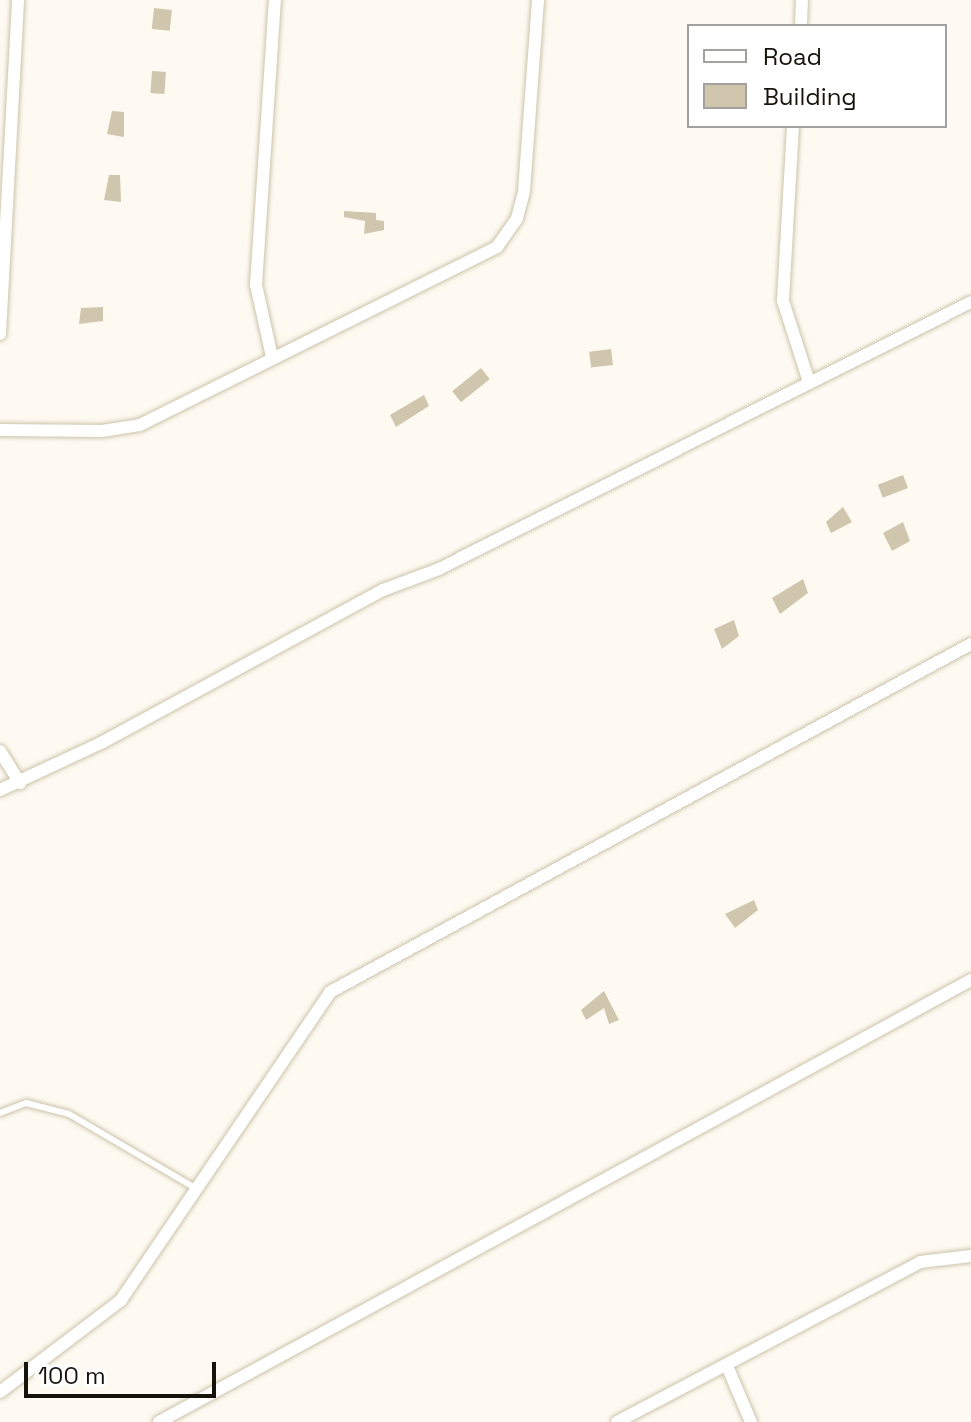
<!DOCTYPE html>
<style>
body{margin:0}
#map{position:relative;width:971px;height:1422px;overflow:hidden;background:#fefaf1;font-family:"Space Grotesk",sans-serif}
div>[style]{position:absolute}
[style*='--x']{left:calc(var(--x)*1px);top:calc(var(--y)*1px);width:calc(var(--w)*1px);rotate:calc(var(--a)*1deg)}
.building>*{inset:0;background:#d0c6ae;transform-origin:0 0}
.roads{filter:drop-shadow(0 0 2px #ccc3ab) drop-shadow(0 0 2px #ccc3ab)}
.lane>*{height:6px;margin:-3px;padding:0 3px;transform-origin:3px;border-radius:3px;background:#fff}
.street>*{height:12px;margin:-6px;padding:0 6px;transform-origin:6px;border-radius:6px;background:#fff}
span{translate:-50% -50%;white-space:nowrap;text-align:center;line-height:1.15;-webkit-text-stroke:6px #fff;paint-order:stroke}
.legend{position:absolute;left:687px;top:24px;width:260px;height:104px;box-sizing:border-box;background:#fff;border:2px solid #a2a19d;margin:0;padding:10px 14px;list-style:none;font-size:24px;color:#16130a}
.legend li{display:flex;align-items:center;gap:16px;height:40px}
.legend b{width:40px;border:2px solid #a2a19d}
.scale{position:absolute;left:24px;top:1362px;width:192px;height:36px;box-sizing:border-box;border:4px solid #16130a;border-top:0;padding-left:10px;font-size:24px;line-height:28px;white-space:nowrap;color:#16130a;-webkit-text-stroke:6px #fff;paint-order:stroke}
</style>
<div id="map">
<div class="building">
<i style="left:154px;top:8px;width:18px;height:21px;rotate:6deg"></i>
<i style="left:152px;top:71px;width:14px;height:22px;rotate:4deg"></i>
<i style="clip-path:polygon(112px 111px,124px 112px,124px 137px,107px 134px)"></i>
<i style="clip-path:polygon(109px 175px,120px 175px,121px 202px,104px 200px)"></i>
<i style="clip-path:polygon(344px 211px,376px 213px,376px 220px,384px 221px,384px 230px,364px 234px,365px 221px,344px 217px)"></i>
<i style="clip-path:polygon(103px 307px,103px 321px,79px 324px,81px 308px)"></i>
<i style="left:611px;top:349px;width:16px;height:22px;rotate:83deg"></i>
<i style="left:481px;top:368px;width:14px;height:37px;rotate:51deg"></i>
<i style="clip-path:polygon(424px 395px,429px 406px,396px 427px,390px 415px)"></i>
<i style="left:903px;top:475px;width:14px;height:27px;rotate:69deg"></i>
<i style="clip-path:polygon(843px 507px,852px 522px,831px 533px,826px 522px)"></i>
<i style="clip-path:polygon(903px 522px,910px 541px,892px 551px,883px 533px)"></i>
<i style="clip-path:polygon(803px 579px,808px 593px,780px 614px,772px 598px)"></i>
<i style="clip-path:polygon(734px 620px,739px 636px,722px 649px,714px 629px)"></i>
<i style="clip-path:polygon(754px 900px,758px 910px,735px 928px,725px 914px)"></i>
<i style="clip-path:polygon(604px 991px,619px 1020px,609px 1024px,604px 1008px,586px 1020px,581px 1010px)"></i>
</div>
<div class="roads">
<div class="lane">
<i style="--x:0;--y:1113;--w:28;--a:-21"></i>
<i style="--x:26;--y:1103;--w:44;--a:14.3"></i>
<i style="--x:69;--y:1114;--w:148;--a:30.4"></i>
</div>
<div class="street">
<i style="--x:801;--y:26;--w:26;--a:-88"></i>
<i style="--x:793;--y:126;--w:175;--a:93.3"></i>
<i style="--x:783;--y:301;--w:85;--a:72.2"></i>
<i style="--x:0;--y:334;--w:334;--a:-86.9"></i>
<i style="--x:272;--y:357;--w:74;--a:-102.5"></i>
<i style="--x:256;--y:285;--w:286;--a:-86.2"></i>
<i style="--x:0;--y:430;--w:102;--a:0.6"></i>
<i style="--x:102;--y:431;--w:38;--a:-9"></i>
<i style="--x:140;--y:425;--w:399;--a:-26.5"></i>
<i style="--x:497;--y:247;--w:35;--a:-55"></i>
<i style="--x:517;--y:218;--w:28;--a:-75"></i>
<i style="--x:524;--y:191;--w:192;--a:-85.8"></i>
<i style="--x:0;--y:751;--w:38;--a:58"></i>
<i style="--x:0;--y:790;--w:111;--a:-25"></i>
<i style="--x:101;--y:743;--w:321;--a:-28.5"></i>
<i style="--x:383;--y:590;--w:60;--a:-20.6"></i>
<i style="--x:439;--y:569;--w:595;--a:-26.65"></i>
<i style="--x:727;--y:1366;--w:61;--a:66.8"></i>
<i style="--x:0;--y:1392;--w:152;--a:-37.2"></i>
<i style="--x:121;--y:1300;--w:372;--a:-55.8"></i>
<i style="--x:330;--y:992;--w:729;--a:-28.5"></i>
<i style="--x:159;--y:1422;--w:925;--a:-28.56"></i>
<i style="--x:617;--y:1422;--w:343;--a:-27.8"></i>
<i style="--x:920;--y:1262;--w:51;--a:-6.7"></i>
</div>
</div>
<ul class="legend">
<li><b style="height:10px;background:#fff"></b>Road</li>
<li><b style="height:22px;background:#d0c6ae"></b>Building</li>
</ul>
<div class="scale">100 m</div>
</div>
